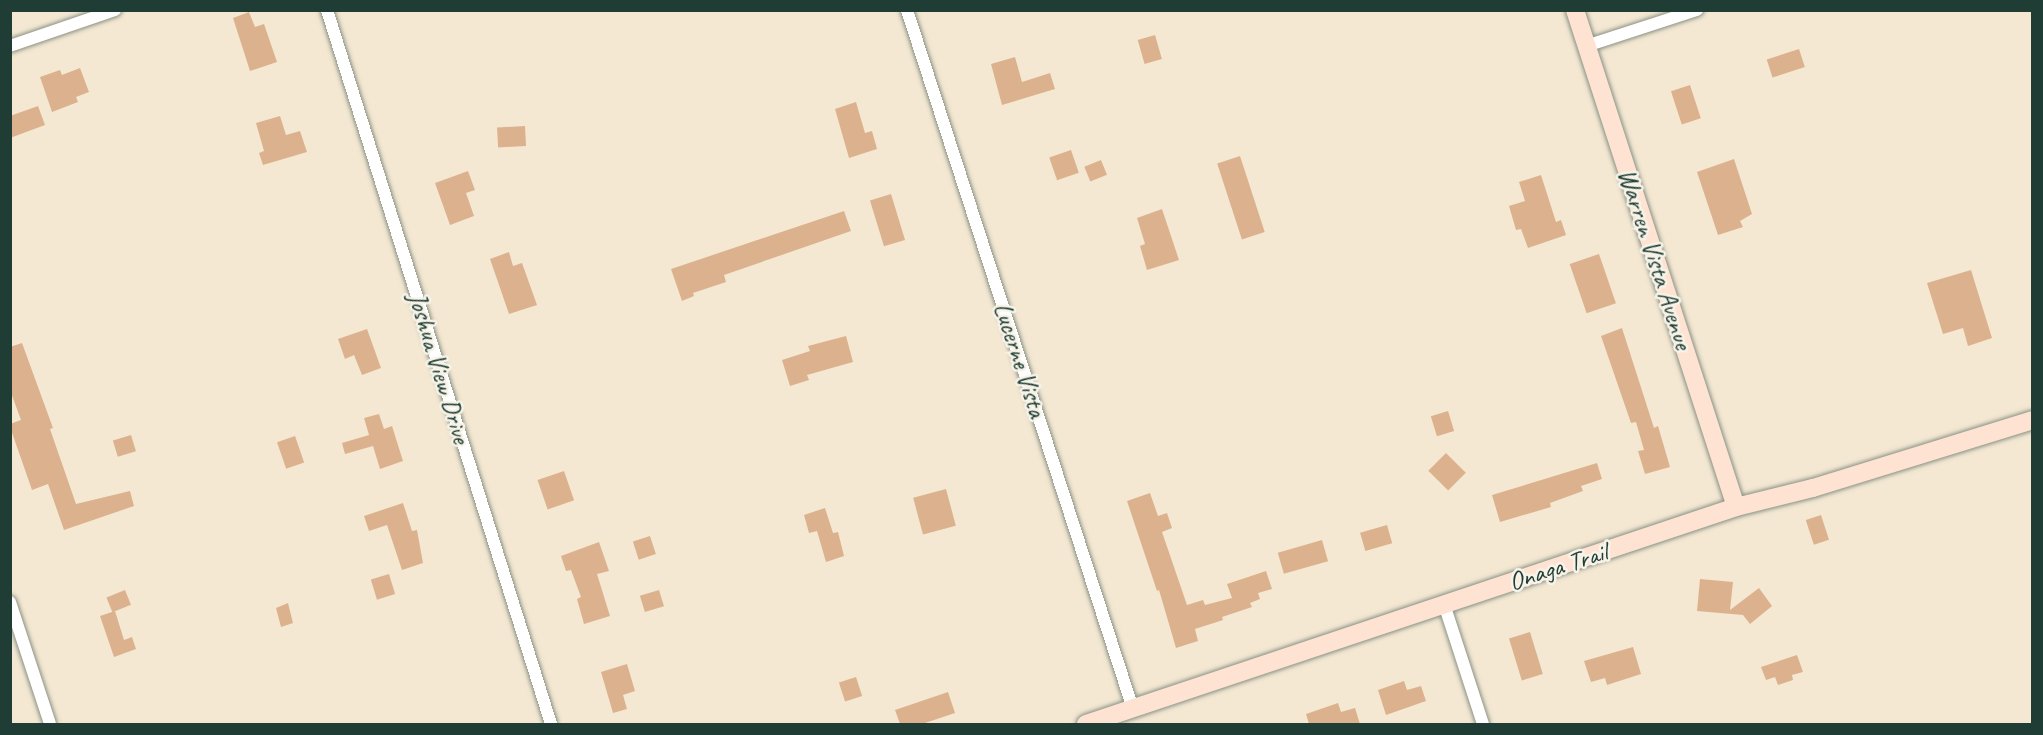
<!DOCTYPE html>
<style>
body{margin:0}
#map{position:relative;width:2043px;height:735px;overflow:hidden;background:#f4e8d3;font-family:Caveat,sans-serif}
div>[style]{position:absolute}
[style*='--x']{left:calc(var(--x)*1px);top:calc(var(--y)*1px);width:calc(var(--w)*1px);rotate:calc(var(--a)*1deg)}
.building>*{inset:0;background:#dcb28e;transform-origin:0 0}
.roads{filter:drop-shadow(0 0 2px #8a9284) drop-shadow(0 0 2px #8a9284)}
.street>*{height:12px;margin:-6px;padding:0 6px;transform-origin:6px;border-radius:6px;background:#fff}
.secondary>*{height:18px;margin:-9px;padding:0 9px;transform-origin:9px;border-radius:9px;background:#fee3d2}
span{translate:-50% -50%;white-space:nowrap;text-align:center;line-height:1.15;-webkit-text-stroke:5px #f7f3e8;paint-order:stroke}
.street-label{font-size:26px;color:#1f3d34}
.frame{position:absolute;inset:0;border:12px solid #1f3d34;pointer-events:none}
</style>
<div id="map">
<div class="building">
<i style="clip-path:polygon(249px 12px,255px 27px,264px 24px,277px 62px,250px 71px,233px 18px)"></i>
<i style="left:1155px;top:35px;width:25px;height:18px;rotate:74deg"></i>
<i style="left:1799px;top:49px;width:19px;height:34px;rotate:72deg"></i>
<i style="clip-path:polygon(1015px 57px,1022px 82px,1050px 73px,1055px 89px,1002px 105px,991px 64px)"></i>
<i style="clip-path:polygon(80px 68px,89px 92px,76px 97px,78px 102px,52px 112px,40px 77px,60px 70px,62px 75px)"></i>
<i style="left:1690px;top:85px;width:35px;height:20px;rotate:72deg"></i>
<i style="clip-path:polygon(856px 102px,865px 133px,872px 131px,877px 149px,849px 158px,835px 109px)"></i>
<i style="clip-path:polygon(38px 106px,45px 125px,10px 138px,10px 116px)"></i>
<i style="clip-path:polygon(280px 116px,286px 135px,300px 131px,307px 152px,263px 165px,259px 153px,264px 151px,256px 123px)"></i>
<i style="left:525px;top:126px;width:20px;height:28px;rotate:87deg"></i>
<i style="left:1071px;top:150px;width:24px;height:23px;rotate:71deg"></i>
<i style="left:1240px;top:156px;width:80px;height:24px;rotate:72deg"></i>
<i style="clip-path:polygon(1734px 159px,1752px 214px,1740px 221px,1743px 227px,1718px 235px,1697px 172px)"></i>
<i style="left:1101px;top:160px;width:16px;height:18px;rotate:68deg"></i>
<i style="clip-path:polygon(468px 171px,475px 190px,466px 193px,474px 216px,450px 225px,435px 183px)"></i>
<i style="clip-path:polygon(1541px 175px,1556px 222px,1561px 220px,1566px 235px,1528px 248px,1521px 229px,1516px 230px,1509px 206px,1525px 201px,1519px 182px)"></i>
<i style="left:891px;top:194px;width:48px;height:22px;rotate:73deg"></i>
<i style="clip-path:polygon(1162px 209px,1179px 260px,1147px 270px,1140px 246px,1145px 244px,1137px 218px)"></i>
<i style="clip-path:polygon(844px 211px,851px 231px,724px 275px,726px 282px,693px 293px,694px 296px,682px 301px,671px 269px)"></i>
<i style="clip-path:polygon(509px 252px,513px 266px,522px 263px,537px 305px,509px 314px,490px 259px)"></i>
<i style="left:1599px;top:254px;width:52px;height:31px;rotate:71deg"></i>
<i style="clip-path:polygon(1971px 270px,1992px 338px,1968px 346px,1963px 328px,1943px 334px,1927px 283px)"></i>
<i style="clip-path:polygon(1622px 328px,1654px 428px,1658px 426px,1670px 467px,1645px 474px,1638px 451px,1644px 450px,1636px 422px,1631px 423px,1601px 336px)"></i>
<i style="clip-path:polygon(367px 329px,381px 368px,362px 375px,354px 355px,345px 359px,338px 339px)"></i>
<i style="clip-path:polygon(846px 336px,853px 362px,807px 375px,809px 380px,790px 386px,782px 360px,810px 351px,808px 346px)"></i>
<i style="clip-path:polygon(22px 343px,53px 428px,50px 429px,76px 504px,130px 491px,134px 506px,64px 530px,48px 484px,32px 490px,10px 427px,10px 424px,21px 420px,10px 390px,10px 347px)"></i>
<i style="left:1448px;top:411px;width:21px;height:18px;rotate:73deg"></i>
<i style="clip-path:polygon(379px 414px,384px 429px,392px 426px,403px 461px,380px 469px,373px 446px,345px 454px,342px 443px,369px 435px,364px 418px)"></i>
<i style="left:131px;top:435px;width:17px;height:19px;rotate:73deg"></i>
<i style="left:295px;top:436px;width:28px;height:19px;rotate:71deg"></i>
<i style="left:1446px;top:453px;width:28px;height:25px;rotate:45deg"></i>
<i style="clip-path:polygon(1597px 463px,1602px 479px,1581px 486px,1583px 491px,1550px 503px,1551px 507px,1500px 522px,1492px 495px)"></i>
<i style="left:564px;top:471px;width:31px;height:28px;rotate:71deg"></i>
<i style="left:946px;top:489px;width:38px;height:34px;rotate:75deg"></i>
<i style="clip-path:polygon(1150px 493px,1158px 516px,1167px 513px,1172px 528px,1162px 532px,1187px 605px,1203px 600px,1205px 605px,1232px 598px,1227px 584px,1266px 571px,1272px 589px,1258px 593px,1260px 599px,1250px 603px,1252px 607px,1222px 617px,1223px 620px,1195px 629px,1198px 641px,1176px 648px,1159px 590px,1157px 591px,1127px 501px)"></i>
<i style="clip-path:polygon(403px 503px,412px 531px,417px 530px,423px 563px,402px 570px,387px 525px,369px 531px,364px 516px)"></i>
<i style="clip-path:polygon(825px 508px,833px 533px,838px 532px,844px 556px,826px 562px,817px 531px,809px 533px,804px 515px)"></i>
<i style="left:1821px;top:515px;width:26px;height:16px;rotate:72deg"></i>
<i style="left:1387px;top:525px;width:19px;height:28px;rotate:74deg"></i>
<i style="left:650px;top:536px;width:19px;height:18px;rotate:72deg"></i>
<i style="left:1322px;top:540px;width:22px;height:46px;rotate:74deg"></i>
<i style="clip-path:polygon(599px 542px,609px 571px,597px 574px,610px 616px,584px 624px,577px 599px,581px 597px,571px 570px,566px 571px,561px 556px)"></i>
<i style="left:389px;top:574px;width:21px;height:19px;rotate:73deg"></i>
<i style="clip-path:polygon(1700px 579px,1733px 582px,1730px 610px,1759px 588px,1772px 606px,1750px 624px,1743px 615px,1697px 611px)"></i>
<i style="left:125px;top:590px;width:16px;height:20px;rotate:68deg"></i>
<i style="left:659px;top:590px;width:17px;height:20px;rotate:73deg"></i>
<i style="clip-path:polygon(288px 603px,293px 623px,281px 627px,276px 608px)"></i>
<i style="clip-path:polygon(115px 611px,124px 640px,132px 637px,136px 649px,114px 657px,100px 616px)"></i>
<i style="left:1530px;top:632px;width:44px;height:22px;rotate:73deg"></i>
<i style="clip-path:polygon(1633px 647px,1641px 674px,1607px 685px,1605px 678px,1591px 682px,1584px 661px)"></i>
<i style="clip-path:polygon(1797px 655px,1803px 672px,1792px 675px,1793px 680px,1778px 685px,1775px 677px,1766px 680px,1761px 667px)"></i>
<i style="clip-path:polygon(627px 664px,635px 691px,623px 695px,627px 709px,613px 713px,601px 672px)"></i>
<i style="left:856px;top:677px;width:20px;height:18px;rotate:72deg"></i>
<i style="clip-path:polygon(1404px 681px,1407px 690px,1421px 686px,1426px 701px,1386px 715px,1378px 690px)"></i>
<i style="clip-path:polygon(948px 692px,955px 713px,922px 724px,900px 724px,895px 710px)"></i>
<i style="clip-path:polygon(1338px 703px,1341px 712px,1355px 708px,1360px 724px,1309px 724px,1306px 714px)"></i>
</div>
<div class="roads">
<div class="street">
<i style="--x:327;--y:10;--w:748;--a:72.58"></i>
<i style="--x:907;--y:10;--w:735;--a:72.08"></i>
<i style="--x:10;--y:46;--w:111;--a:-18.9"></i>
<i style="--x:1586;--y:46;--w:117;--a:-18"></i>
<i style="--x:10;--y:602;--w:128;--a:71.8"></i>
<i style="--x:1444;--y:604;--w:126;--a:72"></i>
</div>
<div class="secondary">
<i style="--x:1575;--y:10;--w:522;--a:72.05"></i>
<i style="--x:1086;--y:724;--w:685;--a:-18.46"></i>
<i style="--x:1736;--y:507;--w:79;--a:-13.9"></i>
<i style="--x:1813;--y:488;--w:229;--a:-17.2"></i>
</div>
</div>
<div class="street-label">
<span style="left:1655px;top:259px;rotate:72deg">Warren Vista Avenue</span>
<span style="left:1020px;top:360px;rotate:72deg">Lucerne Vista</span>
<span style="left:439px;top:368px;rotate:73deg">Joshua View Drive</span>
<span style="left:1558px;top:567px;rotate:-18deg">Onaga Trail</span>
</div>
<div class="frame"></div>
</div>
